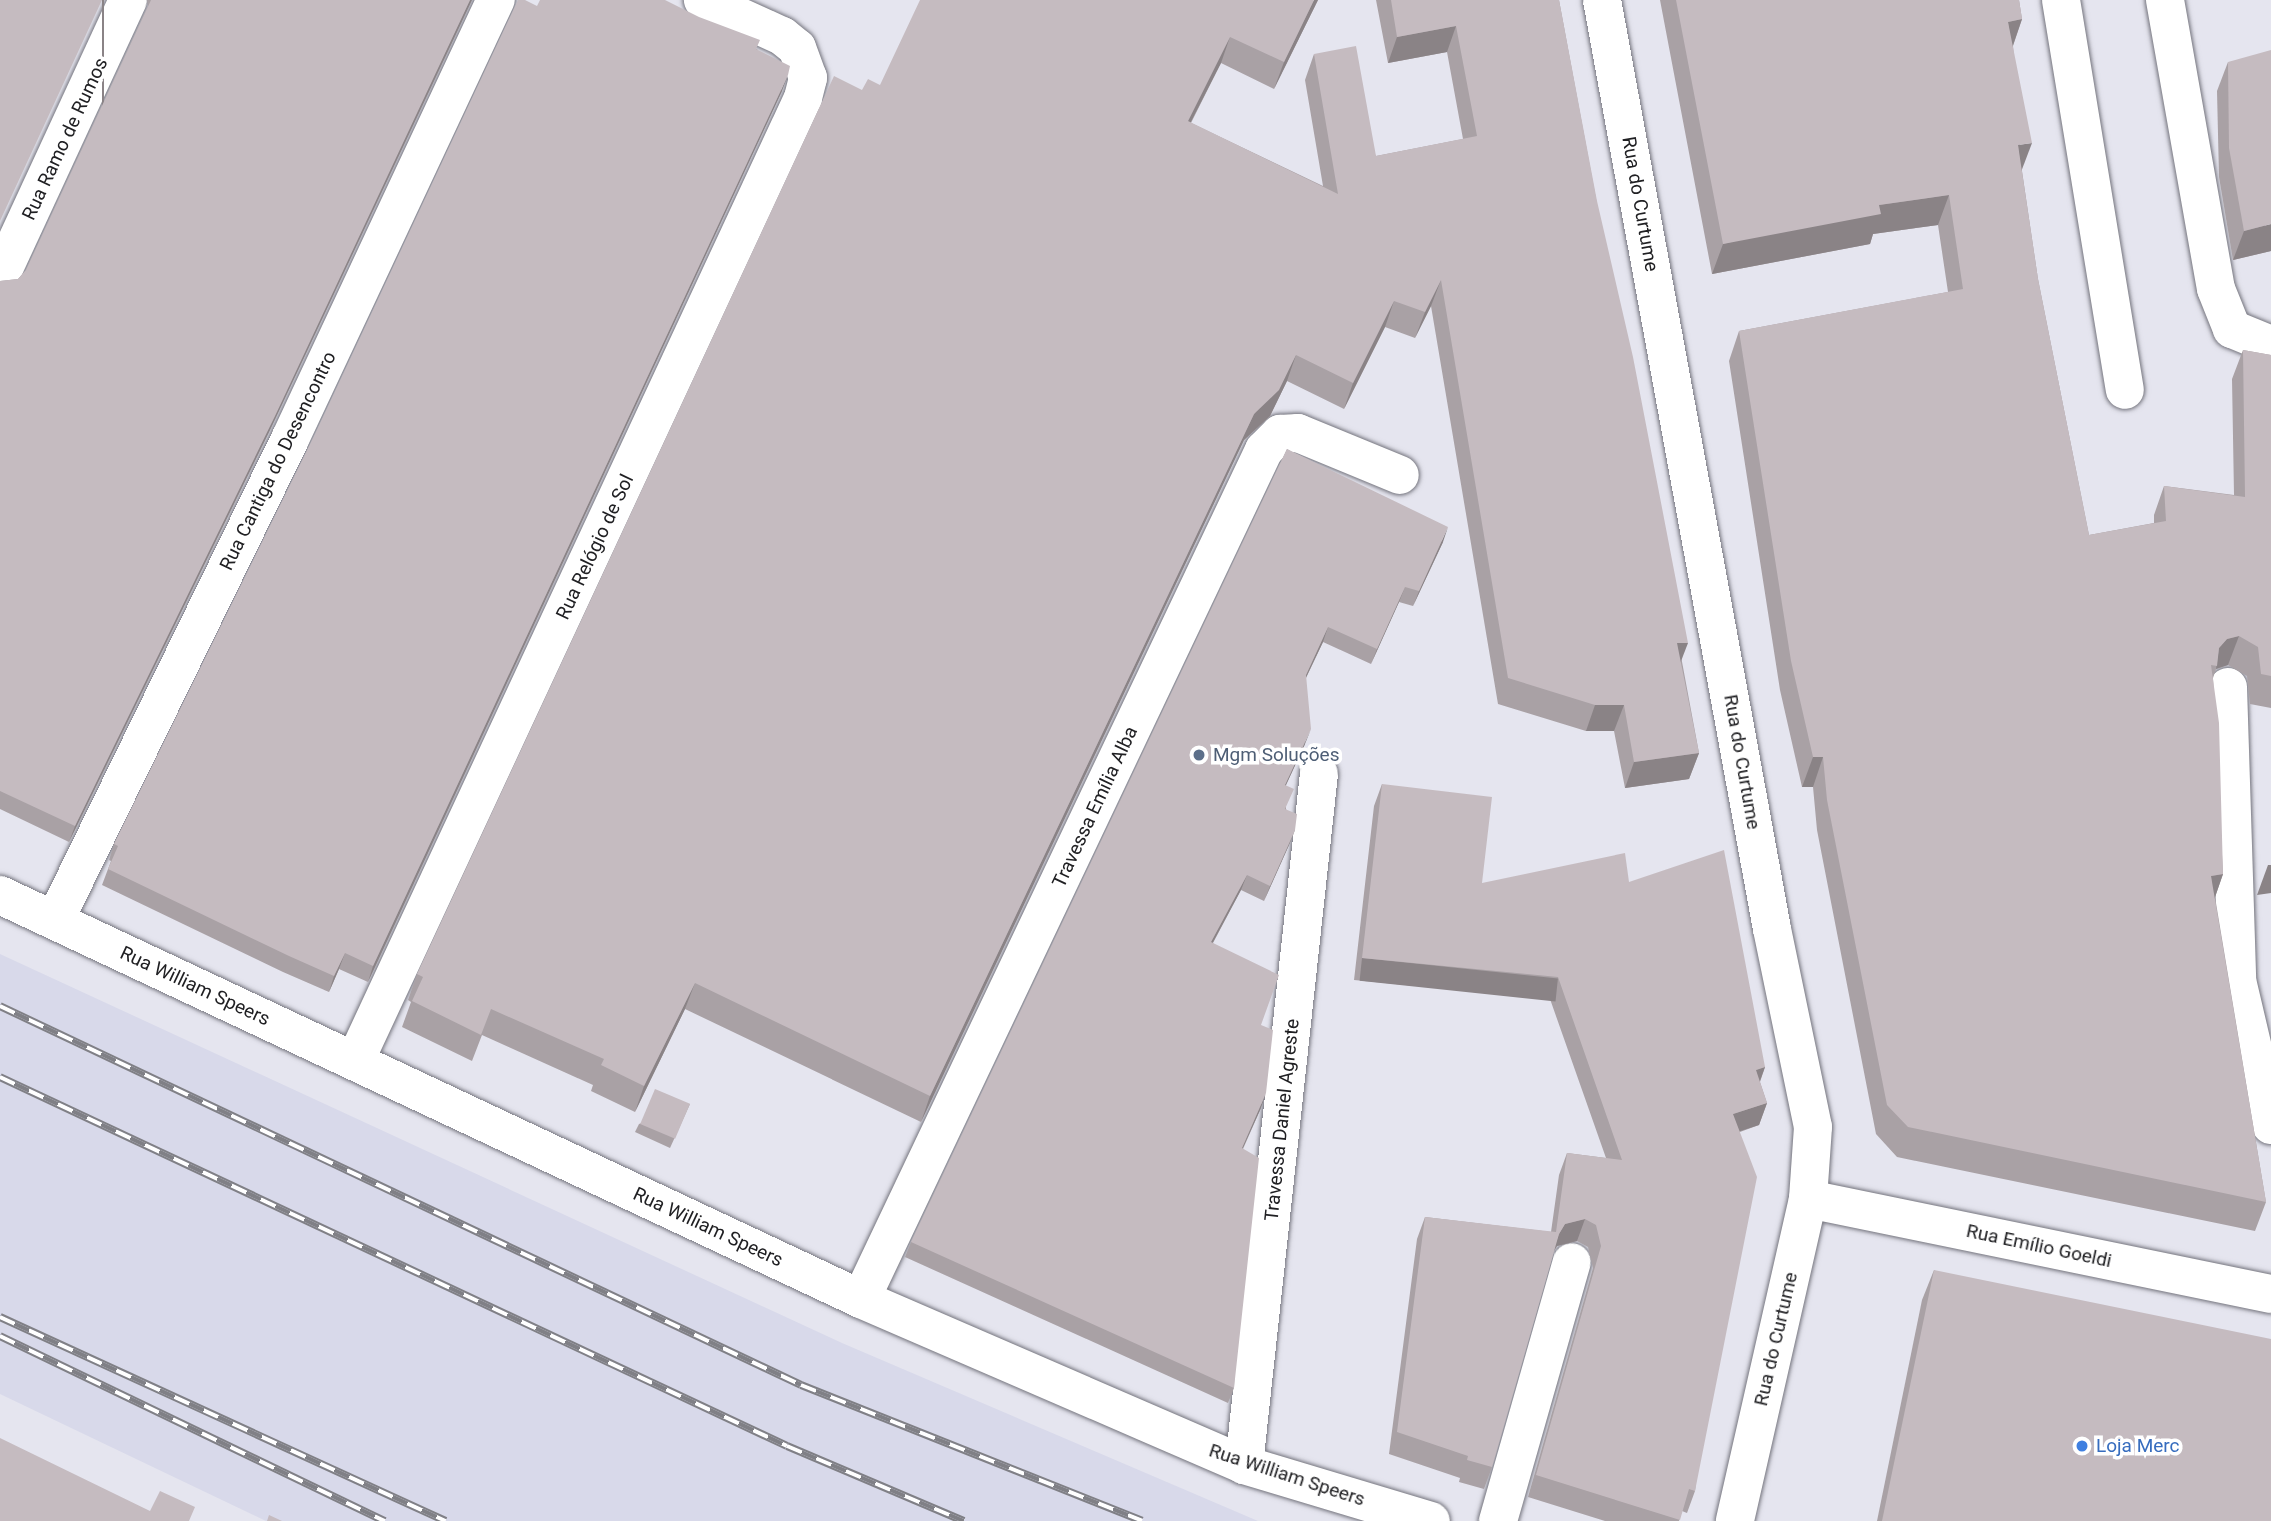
<!DOCTYPE html>
<html>
<head>
<meta charset="utf-8">
<style>
  body { margin:0 }
  #map { position:relative; width:2271px; height:1521px; overflow:hidden; background:#e5e5ef; font-family:Roboto,sans-serif }
  div>[style] { position:absolute }
  .built>* { inset:0; background:#d8d9ea }
  .roads { filter:drop-shadow(0 0 2px #74747d) drop-shadow(0 0 2px #74747d) }
  .minor>* { height:38px; margin:-19px; padding:0 19px; transform-origin:19px; border-radius:19px; background:#fff }
  .rail>* { height:8px; margin-top:-4px; transform-origin:0; background:repeating-linear-gradient(90deg,#fff 0 16px,#808086 0 32px); box-sizing:border-box; border-block:2px solid #808086 }
  .wall>* { inset:0; background:#a9a1a5 }
  .shaded-wall>* { inset:0; background:#8a8386; transform-origin:0 0 }
  .building>* { inset:0; background:#c5bbc0; transform-origin:0 0 }
  .dots>* { width:19px; height:19px; translate:-50% -50%; box-sizing:border-box; border:4px solid #fff; border-radius:50% }
  span { translate:-50% -50%; white-space:nowrap; text-align:center; line-height:1.15; -webkit-text-stroke:7px #fff; paint-order:stroke }
  .street-label { font-size:19px; color:#202023 }
  .service-label { font-size:19px; color:#4e5e75 }
  .left { translate:0 -50%; text-align:left }
  .shop-label { font-size:19px; color:#366cbe }
</style>
</head>
<body>
<div id="map">
  <div class="built">
    <div style="clip-path:polygon(0 954px,842px 1343px,1258px 1521px,266px 1521px,0 1394px)"></div>
  </div>
  <div class="roads">
    <div class="minor">
      <div style="left:1602px;top:0;width:944px;rotate:79.63deg"></div>
      <div style="left:1772px;top:929px;width:202px;rotate:78.3deg"></div>
      <div style="left:1813px;top:1127px;width:72px;rotate:94deg"></div>
      <div style="left:1808px;top:1199px;width:330px;rotate:102.8deg"></div>
      <div style="left:2061px;top:0;width:395px;rotate:80.7deg"></div>
      <div style="left:2165px;top:0;width:293px;rotate:80deg"></div>
      <div style="left:2216px;top:289px;width:43px;rotate:68.2deg"></div>
      <div style="left:2232px;top:329px;width:42px;rotate:22.3deg"></div>
      <div style="left:0;top:277px;width:305px;rotate:-65.2deg"></div>
      <div style="left:2228px;top:687px;width:293px;rotate:88.2deg"></div>
      <div style="left:2237px;top:980px;width:149px;rotate:76.8deg"></div>
      <div style="left:0;top:895px;width:951px;rotate:25.14deg"></div>
      <div style="left:861px;top:1299px;width:417px;rotate:23.4deg"></div>
      <div style="left:1244px;top:1465px;width:195px;rotate:16.7deg"></div>
      <div style="left:55px;top:920px;width:535px;rotate:-63.96deg"></div>
      <div style="left:290px;top:439px;width:485px;rotate:-64.9deg"></div>
      <div style="left:355px;top:1061px;width:1062px;rotate:-65.05deg"></div>
      <div style="left:803px;top:98px;width:21px;rotate:-76deg"></div>
      <div style="left:808px;top:78px;width:32px;rotate:-110deg"></div>
      <div style="left:797px;top:48px;width:19px;rotate:-141deg"></div>
      <div style="left:782px;top:36px;width:87px;rotate:-155.5deg"></div>
      <div style="left:1808px;top:1199px;width:473px;rotate:11.6deg"></div>
      <div style="left:861px;top:1299px;width:940px;rotate:-64.61deg"></div>
      <div style="left:1264px;top:450px;width:23px;rotate:-45deg"></div>
      <div style="left:1280px;top:434px;width:18px;rotate:-3deg"></div>
      <div style="left:1298px;top:433px;width:110px;rotate:22.4deg"></div>
      <div style="left:1244px;top:1465px;width:695px;rotate:-83.81deg"></div>
      <div style="left:1498px;top:1521px;width:269px;rotate:-74.1deg"></div>
    </div>
  </div>
  <div class="rail">
    <div style="left:0;top:1006px;width:886px;rotate:25.32deg"></div>
    <div style="left:801px;top:1385px;width:367px;rotate:21.7deg"></div>
    <div style="left:0;top:1077px;width:869px;rotate:25.12deg"></div>
    <div style="left:787px;top:1446px;width:192px;rotate:23deg"></div>
    <div style="left:0;top:1317px;width:490px;rotate:24.6deg"></div>
    <div style="left:0;top:1336px;width:427px;rotate:25.7deg"></div>
  </div>
  <div class="wall">
    <div style="clip-path:polygon(147px 0,472px 0,270px 430px,69px 842px,0 809px,0 281px,18px 279px,26px 270px,148px 6px)"></div>
    <div style="clip-path:polygon(1318px 0,1274px 89px,1221px 63px,1191px 123px,1323px 186px,1305px 80px,1314px 54px,1376px 156px,1463px 139px,1447px 52px,1388px 63px,1376px 0,1559px 0,1699px 753px,1689px 779px,1625px 788px,1614px 731px,1586px 731px,1498px 704px,1431px 306px,1415px 338px,1385px 327px,1344px 409px,1287px 381px,1270px 416px,1244px 440px,921px 1122px,685px 1009px,635px 1112px,591px 1091px,593px 1085px,482px 1035px,472px 1061px,402px 1027px,411px 1002px,408px 1000px,417px 974px,862px 90px,880px 85px)"></div>
    <div style="clip-path:polygon(1660px 0,2019px 0,2022px 19px,2013px 46px,2022px 171px,2038px 279px,2089px 535px,2154px 523px,2154px 515px,2164px 486px,2234px 495px,2232px 379px,2243px 350px,2271px 355px,2271px 708px,2250px 704px,2247px 676px,2228px 665px,2216px 669px,2213px 678px,2223px 874px,2215px 897px,2266px 1202px,2255px 1231px,1897px 1157px,1876px 1134px,1817px 830px,1813px 787px,1802px 787px,1780px 690px,1729px 361px,1739px 331px,1948px 292px,1938px 225px,1873px 234px,1870px 244px,1712px 274px)"></div>
    <div style="clip-path:polygon(537px 6px,757px 49px,782px 91px,368px 982px,339px 969px,329px 992px,283px 972px,102px 885px,111px 861px,109px 860px,114px 844px)"></div>
    <div style="clip-path:polygon(2228px 62px,2271px 251px,2233px 260px,2219px 177px,2217px 91px)"></div>
    <div style="clip-path:polygon(1287px 449px,1443px 542px,1413px 606px,1399px 602px,1371px 664px,1323px 642px,1306px 678px,1305px 744px,1286px 785px,1286px 809px,1295px 830px,1289px 845px,1264px 901px,1241px 890px,1213px 943px,1261px 1025px,1261px 1108px,1243px 1149px,1234px 1388px,1228px 1403px,905px 1257px,911px 1242px)"></div>
    <div style="clip-path:polygon(1382px 784px,1482px 883px,1629px 882px,1765px 1067px,1760px 1082px,1767px 1103px,1759px 1125px,1740px 1132px,1695px 1491px,1687px 1513px,1682px 1511px,1679px 1521px,1605px 1521px,1528px 1497px,1593px 1268px,1588px 1247px,1577px 1241px,1557px 1246px,1554px 1251px,1492px 1467px,1484px 1489px,1459px 1482px,1460px 1478px,1389px 1454px,1417px 1239px,1425px 1217px,1551px 1232px,1559px 1175px,1567px 1153px,1606px 1158px,1550px 999px,1354px 980px,1374px 806px)"></div>
    <div style="clip-path:polygon(690px 1104px,670px 1148px,635px 1132px,639px 1124px)"></div>
    <div style="clip-path:polygon(1934px 1270px,2271px 1521px,1877px 1521px,1922px 1300px)"></div>
  </div>
  <div class="shaded-wall">
    <div style="left:102px;top:0;width:2px;height:243px"></div>
    <div style="clip-path:polygon(470px 0,472px 0,270px 430px,69px 842px,75px 826px)"></div>
    <div style="clip-path:polygon(1314px 0,1318px 0,1274px 89px,1284px 62px)"></div>
    <div style="clip-path:polygon(2022px 19px,2012px 48px,2008px 22px)"></div>
    <div style="clip-path:polygon(1456px 26px,1447px 52px,1388px 63px,1397px 37px)"></div>
    <div style="clip-path:polygon(1230px 37px,1221px 63px,1178px 147px,1188px 121px)"></div>
    <div style="clip-path:polygon(788px 75px,782px 91px,368px 982px,373px 966px)"></div>
    <div style="clip-path:polygon(2032px 143px,2021px 172px,2018px 145px)"></div>
    <div style="clip-path:polygon(1949px 195px,1938px 225px,1873px 234px,1870px 244px,1712px 274px,1723px 244px,1879px 205px)"></div>
    <div style="clip-path:polygon(2271px 224px,2271px 251px,2233px 260px,2244px 231px)"></div>
    <div style="clip-path:polygon(1441px 280px,1431px 306px,1415px 338px,1425px 312px)"></div>
    <div style="clip-path:polygon(1394px 301px,1385px 327px,1344px 409px,1353px 383px)"></div>
    <div style="clip-path:polygon(1296px 355px,1287px 381px,1270px 416px,1244px 440px,921px 1122px,930px 1096px,1254px 414px)"></div>
    <div style="clip-path:polygon(1448px 527px,1443px 542px,1413px 606px,1419px 591px)"></div>
    <div style="clip-path:polygon(1405px 587px,1399px 602px,1371px 664px,1377px 649px)"></div>
    <div style="clip-path:polygon(1328px 627px,1323px 642px,1300px 690px,1306px 675px)"></div>
    <div style="clip-path:polygon(2239px 636px,2228px 665px,2216px 669px,2219px 648px,2227px 639px)"></div>
    <div style="clip-path:polygon(1677px 643px,1688px 643px,1678px 669px)"></div>
    <div style="clip-path:polygon(1595px 705px,1624px 705px,1614px 731px,1586px 731px)"></div>
    <div style="clip-path:polygon(1311px 729px,1305px 744px,1279px 800px,1285px 785px)"></div>
    <div style="clip-path:polygon(1699px 753px,1689px 779px,1625px 788px,1634px 762px)"></div>
    <div style="clip-path:polygon(1813px 757px,1823px 757px,1813px 787px,1802px 787px)"></div>
    <div style="clip-path:polygon(1295px 830px,1289px 845px,1264px 901px,1270px 886px)"></div>
    <div style="clip-path:polygon(2268px 865px,2271px 865px,2271px 893px,2257px 895px)"></div>
    <div style="clip-path:polygon(2223px 874px,2213px 903px,2211px 876px)"></div>
    <div style="clip-path:polygon(1247px 875px,1241px 890px,1205px 957px,1211px 942px)"></div>
    <div style="clip-path:polygon(345px 953px,339px 969px,329px 992px,334px 976px)"></div>
    <div style="left:1362px;top:958px;width:197px;height:23px;rotate:6deg"></div>
    <div style="clip-path:polygon(695px 983px,685px 1009px,635px 1112px,644px 1086px)"></div>
    <div style="clip-path:polygon(1765px 1067px,1757px 1089px,1756px 1070px)"></div>
    <div style="clip-path:polygon(1266px 1093px,1261px 1108px,1236px 1163px,1242px 1148px)"></div>
    <div style="clip-path:polygon(1767px 1103px,1759px 1125px,1725px 1136px,1733px 1114px)"></div>
    <div style="clip-path:polygon(1585px 1219px,1577px 1241px,1557px 1246px,1551px 1256px,1559px 1234px,1565px 1224px)"></div>
  </div>
  <div class="building">
    <div style="clip-path:polygon(0 0,102px 0,0 221px)"></div>
    <div style="clip-path:polygon(151px 0,470px 0,276px 414px,75px 826px,0 791px,0 281px,18px 279px,26px 270px)"></div>
    <div style="clip-path:polygon(518px 0,525px 0,537px 6px,540px 0,665px 0,699px 17px,760px 40px,756px 49px,790px 66px,788px 75px,373px 966px,345px 953px,334px 976px,289px 956px,108px 869px,118px 846px,114px 844px,316px 432px)"></div>
    <div style="clip-path:polygon(920px 0,1314px 0,1284px 62px,1230px 37px,1188px 121px,1338px 194px,1314px 54px,1356px 46px,1376px 156px,1477px 136px,1456px 26px,1397px 37px,1391px 0,1559px 0,1597px 201px,1633px 357px,1688px 643px,1677px 643px,1699px 753px,1634px 762px,1624px 705px,1595px 705px,1508px 678px,1441px 280px,1425px 312px,1394px 301px,1353px 383px,1296px 355px,1279px 390px,1254px 414px,930px 1096px,695px 983px,644px 1086px,601px 1065px,604px 1059px,491px 1009px,481px 1035px,412px 1001px,423px 977px,417px 974px,834px 76px,862px 90px,868px 79px,880px 85px)"></div>
    <div style="clip-path:polygon(1676px 0,2019px 0,2022px 19px,2008px 22px,2032px 143px,2018px 145px,2038px 279px,2089px 535px,2166px 521px,2164px 486px,2245px 497px,2243px 350px,2271px 355px,2271px 676px,2261px 674px,2258px 647px,2239px 636px,2227px 639px,2219px 648px,2217px 666px,2211px 665px,2219px 723px,2223px 874px,2211px 876px,2266px 1202px,1908px 1127px,1887px 1105px,1827px 800px,1823px 757px,1813px 757px,1791px 661px,1739px 331px,1963px 289px,1949px 195px,1879px 205px,1881px 214px,1723px 244px)"></div>
    <div style="clip-path:polygon(2271px 50px,2271px 224px,2244px 231px,2229px 148px,2228px 62px)"></div>
    <div style="clip-path:polygon(1287px 449px,1448px 527px,1419px 591px,1405px 587px,1377px 649px,1328px 627px,1306px 675px,1311px 729px,1285px 785px,1294px 789px,1285px 809px,1297px 814px,1295px 830px,1270px 886px,1247px 875px,1211px 942px,1279px 975px,1261px 1025px,1273px 1030px,1266px 1093px,1242px 1148px,1259px 1158px,1234px 1388px,911px 1242px)"></div>
    <div style="clip-path:polygon(1382px 784px,1492px 797px,1482px 883px,1625px 853px,1629px 882px,1724px 850px,1765px 1067px,1756px 1070px,1767px 1103px,1733px 1114px,1757px 1177px,1695px 1491px,1689px 1489px,1680px 1520px,1536px 1475px,1601px 1246px,1596px 1225px,1585px 1219px,1565px 1224px,1559px 1234px,1492px 1467px,1467px 1460px,1468px 1456px,1397px 1432px,1425px 1217px,1556px 1232px,1567px 1153px,1622px 1160px,1558px 977px,1362px 958px)"></div>
    <div style="left:655px;top:1089px;width:38px;height:38px;rotate:23deg"></div>
    <div style="clip-path:polygon(1934px 1270px,2271px 1339px,2271px 1521px,1882px 1521px)"></div>
    <div style="clip-path:polygon(0 1438px,150px 1511px,160px 1491px,195px 1507px,189px 1521px,0 1521px)"></div>
    <div style="clip-path:polygon(269px 1515px,282px 1521px,267px 1521px)"></div>
  </div>
  <div class="dots">
    <div style="left:1199px;top:755px;background:#5c6f8a"></div>
    <div style="left:2082px;top:1446px;background:#3f7fe0"></div>
  </div>
  <div class="street-label">
    <span style="left:65px;top:139px;rotate:-65deg">Rua Ramo de Rumos</span>
    <span style="left:1640px;top:204px;rotate:80deg">Rua do Curtume</span>
    <span style="left:278px;top:461px;rotate:-64deg">Rua Cantiga do Desencontro</span>
    <span style="left:595px;top:547px;rotate:-65deg">Rua Relógio de Sol</span>
    <span style="left:1742px;top:762px;rotate:80deg">Rua do Curtume</span>
    <span style="left:1095px;top:807px;rotate:-65deg">Travessa Emília Alba</span>
    <span style="left:195px;top:986px;rotate:25deg">Rua William Speers</span>
    <span style="left:1282px;top:1120px;rotate:-84deg">Travessa Daniel Agreste</span>
    <span style="left:708px;top:1227px;rotate:25deg">Rua William Speers</span>
    <span style="left:2039px;top:1246px;rotate:12deg">Rua Emílio Goeldi</span>
    <span style="left:1776px;top:1339px;rotate:-77deg">Rua do Curtume</span>
    <span style="left:1287px;top:1475px;rotate:18deg">Rua William Speers</span>
  </div>
  <div class="service-label">
    <span class="left" style="left:1213px;top:755px">Mgm Soluções</span>
  </div>
  <div class="shop-label">
    <span class="left" style="left:2096px;top:1446px">Loja Merc</span>
  </div>
</div>
</body>
</html>
